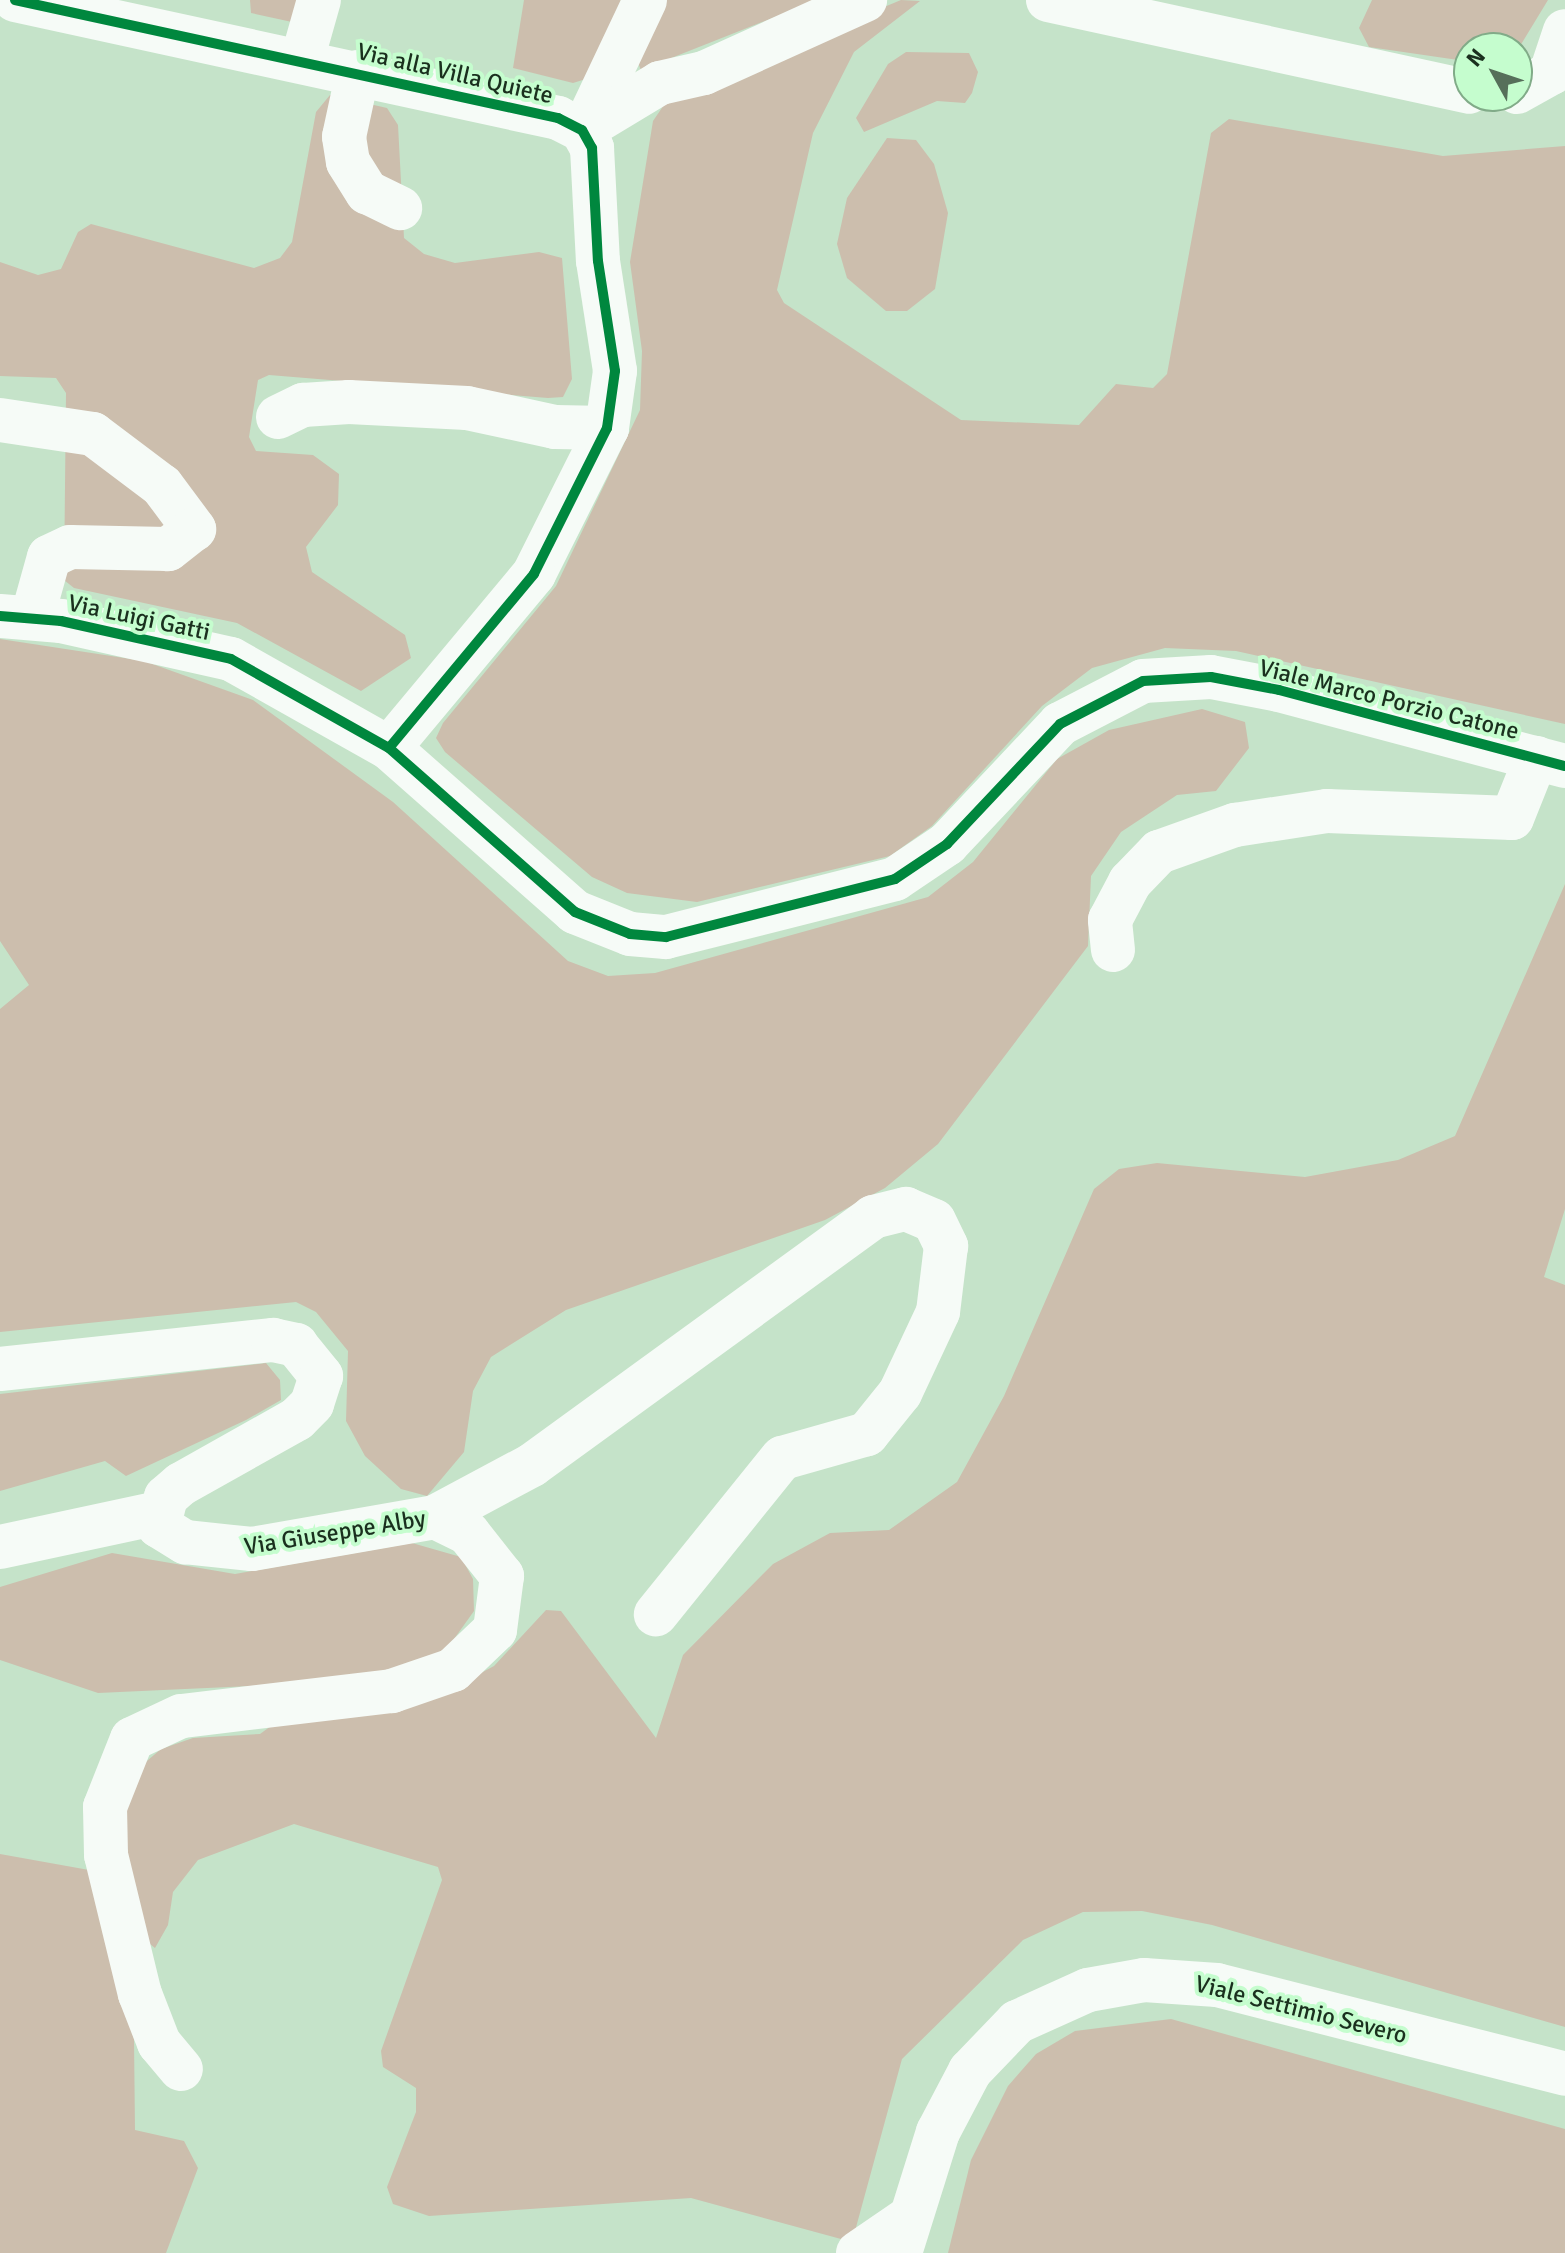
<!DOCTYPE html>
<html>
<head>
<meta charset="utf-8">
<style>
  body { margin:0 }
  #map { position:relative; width:1565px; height:2253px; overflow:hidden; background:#c5e3c9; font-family:Signika,sans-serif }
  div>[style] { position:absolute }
  .green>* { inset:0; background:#ccbead }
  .minor>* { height:44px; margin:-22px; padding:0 22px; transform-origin:22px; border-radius:22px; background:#f6fbf7 }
  .cycleway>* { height:10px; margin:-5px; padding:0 5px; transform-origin:5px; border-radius:5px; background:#00873e }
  span { translate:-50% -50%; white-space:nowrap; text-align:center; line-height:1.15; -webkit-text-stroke:8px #c5fdce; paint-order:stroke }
  .street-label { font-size:24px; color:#1a301e }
  .north { position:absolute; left:1453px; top:32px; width:80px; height:80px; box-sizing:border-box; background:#c5fdce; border:2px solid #81ab88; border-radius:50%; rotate:310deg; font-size:22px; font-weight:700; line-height:32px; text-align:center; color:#1a301e }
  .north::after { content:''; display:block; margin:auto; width:28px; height:36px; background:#566f5a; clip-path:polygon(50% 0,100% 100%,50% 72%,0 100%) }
</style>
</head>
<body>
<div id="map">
  <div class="green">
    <div style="clip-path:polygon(250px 0,305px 0,292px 22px,251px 13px)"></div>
    <div style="clip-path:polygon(524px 0,621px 0,589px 78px,573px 83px,513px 68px)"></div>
    <div style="clip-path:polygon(663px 0,818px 0,641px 70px,637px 61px)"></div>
    <div style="clip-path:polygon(901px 0,920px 1px,854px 52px,813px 133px,777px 290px,784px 303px,961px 420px,1079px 425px,1116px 384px,1153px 388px,1167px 374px,1211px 133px,1229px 119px,1443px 156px,1565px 146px,1565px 724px,1236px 651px,1165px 648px,1092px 668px,1042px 706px,932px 826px,890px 856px,697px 902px,627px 893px,592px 877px,445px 752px,436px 738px,443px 723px,556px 586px,640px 410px,642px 351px,630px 262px,653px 121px,670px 96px)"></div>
    <div style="clip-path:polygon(1372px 0,1548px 0,1517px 51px,1469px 48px,1465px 61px,1369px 47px,1359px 28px)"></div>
    <div style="clip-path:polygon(906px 52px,969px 53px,978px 72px,972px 93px,965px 103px,937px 101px,864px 132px,856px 118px,888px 64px)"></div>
    <div style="clip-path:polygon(330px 95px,387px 108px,398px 125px,404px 238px,424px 254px,455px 263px,539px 252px,562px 258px,572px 379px,563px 397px,548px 398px,269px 375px,258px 380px,249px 437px,256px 451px,313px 455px,339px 474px,338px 505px,306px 547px,312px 572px,405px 635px,411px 658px,361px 691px,237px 623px,74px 588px,64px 580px,66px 393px,56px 378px,0 376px,0 262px,38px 275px,61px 269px,78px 232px,91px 224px,254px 268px,280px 258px,292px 242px,316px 112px)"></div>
    <div style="clip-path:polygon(887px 138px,916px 140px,934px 164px,948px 213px,935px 289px,907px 311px,886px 311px,847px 278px,837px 244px,847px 198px)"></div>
    <div style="clip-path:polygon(0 639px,144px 661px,253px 700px,393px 802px,568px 961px,608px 976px,655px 973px,928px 897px,973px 862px,1057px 759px,1109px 730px,1202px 709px,1245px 722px,1249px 748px,1216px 791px,1177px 795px,1121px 832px,1091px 876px,1088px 946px,938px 1144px,885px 1188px,825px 1220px,566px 1310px,491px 1357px,473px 1391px,464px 1452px,427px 1496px,401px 1489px,365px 1456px,346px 1421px,348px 1351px,316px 1312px,296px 1302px,0 1332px,0 1009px,29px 985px,0 941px)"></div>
    <div style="clip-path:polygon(1565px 884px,1565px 1209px,1544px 1277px,1565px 1285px,1565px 2027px,1212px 1925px,1142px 1911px,1083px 1912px,1023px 1940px,902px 2059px,852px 2242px,691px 2198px,429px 2216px,393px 2204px,387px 2187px,416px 2112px,416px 2088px,383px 2067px,381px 2051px,442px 1880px,438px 1867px,294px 1824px,198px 1860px,173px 1892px,168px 1925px,155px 1948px,140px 1936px,120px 1814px,134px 1772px,161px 1749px,193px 1738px,260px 1734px,282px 1718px,447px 1691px,494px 1666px,546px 1610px,561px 1611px,656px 1738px,683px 1655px,773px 1564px,830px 1533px,889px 1530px,957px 1482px,1004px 1396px,1094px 1189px,1119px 1169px,1157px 1163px,1305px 1177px,1398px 1160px,1455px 1136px)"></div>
    <div style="clip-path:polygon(266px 1363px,280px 1380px,281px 1400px,246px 1420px,126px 1476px,105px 1461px,0 1491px,0 1394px)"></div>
    <div style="clip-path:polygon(412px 1543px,461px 1557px,473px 1579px,474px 1611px,439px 1660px,319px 1683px,98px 1693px,0 1660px,0 1587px,112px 1553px,235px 1574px)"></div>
    <div style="clip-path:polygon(0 1854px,89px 1870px,134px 2039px,135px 2130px,184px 2141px,198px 2168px,166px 2253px,0 2253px)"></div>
    <div style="clip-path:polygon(1171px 2019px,1565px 2129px,1565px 2253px,948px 2253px,971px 2160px,1008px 2086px,1036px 2054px,1075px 2031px)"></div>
  </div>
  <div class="minor">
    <div style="left:15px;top:0;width:556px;rotate:12.26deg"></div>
    <div style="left:558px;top:118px;width:27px;rotate:27deg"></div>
    <div style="left:582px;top:130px;width:21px;rotate:61deg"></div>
    <div style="left:592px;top:148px;width:113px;rotate:87deg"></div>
    <div style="left:598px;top:261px;width:111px;rotate:81.2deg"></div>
    <div style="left:615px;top:371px;width:58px;rotate:98deg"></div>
    <div style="left:607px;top:428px;width:163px;rotate:116.6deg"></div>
    <div style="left:534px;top:574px;width:226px;rotate:129.8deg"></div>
    <div style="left:1048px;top:0;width:431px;rotate:12.3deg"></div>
    <div style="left:302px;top:60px;width:62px;rotate:-74.2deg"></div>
    <div style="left:358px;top:72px;width:66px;rotate:102.2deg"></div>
    <div style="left:344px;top:137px;width:25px;rotate:81deg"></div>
    <div style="left:348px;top:162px;width:36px;rotate:58deg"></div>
    <div style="left:367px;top:192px;width:37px;rotate:26deg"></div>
    <div style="left:1517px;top:92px;width:39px;rotate:-29deg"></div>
    <div style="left:1551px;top:73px;width:44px;rotate:-71.6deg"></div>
    <div style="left:586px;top:125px;width:138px;rotate:-64.7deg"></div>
    <div style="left:582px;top:130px;width:91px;rotate:-31.1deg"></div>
    <div style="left:660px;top:83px;width:45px;rotate:-12.8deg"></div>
    <div style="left:704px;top:73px;width:177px;rotate:-24.4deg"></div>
    <div style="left:278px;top:417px;width:28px;rotate:-26deg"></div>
    <div style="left:303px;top:405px;width:46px;rotate:-3.7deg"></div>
    <div style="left:349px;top:402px;width:118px;rotate:2.9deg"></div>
    <div style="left:467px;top:408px;width:90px;rotate:12.2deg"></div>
    <div style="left:555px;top:427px;width:52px;rotate:1.1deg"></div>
    <div style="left:0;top:420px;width:94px;rotate:8.6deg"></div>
    <div style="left:93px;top:434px;width:86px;rotate:37deg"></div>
    <div style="left:162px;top:486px;width:54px;rotate:53.3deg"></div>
    <div style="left:194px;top:529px;width:33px;rotate:142deg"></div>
    <div style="left:168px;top:549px;width:98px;rotate:-178.8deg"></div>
    <div style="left:70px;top:547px;width:23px;rotate:155deg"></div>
    <div style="left:49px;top:557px;width:63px;rotate:105.6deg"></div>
    <div style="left:0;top:616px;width:61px;rotate:4.7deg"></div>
    <div style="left:61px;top:621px;width:174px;rotate:12.6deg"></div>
    <div style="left:231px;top:659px;width:181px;rotate:29.4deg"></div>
    <div style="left:389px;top:748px;width:248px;rotate:41.4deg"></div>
    <div style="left:575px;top:912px;width:59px;rotate:21.8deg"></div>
    <div style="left:630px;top:934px;width:36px;rotate:5deg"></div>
    <div style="left:666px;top:937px;width:236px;rotate:-14.2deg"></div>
    <div style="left:895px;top:879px;width:63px;rotate:-33.9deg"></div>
    <div style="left:947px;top:844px;width:165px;rotate:-46.7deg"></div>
    <div style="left:1060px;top:724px;width:93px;rotate:-27.4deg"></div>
    <div style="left:1143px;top:681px;width:68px;rotate:-3.4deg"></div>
    <div style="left:1211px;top:677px;width:69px;rotate:10.8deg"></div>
    <div style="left:1279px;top:690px;width:296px;rotate:14.9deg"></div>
    <div style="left:1113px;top:950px;width:30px;rotate:-96deg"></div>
    <div style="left:1110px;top:920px;width:43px;rotate:-62.2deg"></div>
    <div style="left:1130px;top:882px;width:42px;rotate:-46deg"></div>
    <div style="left:1159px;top:852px;width:81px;rotate:-19.6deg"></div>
    <div style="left:1235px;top:825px;width:93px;rotate:-8.7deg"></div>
    <div style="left:1327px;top:811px;width:185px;rotate:2.2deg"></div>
    <div style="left:1512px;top:818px;width:65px;rotate:-68.2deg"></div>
    <div style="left:0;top:1369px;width:275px;rotate:-6.1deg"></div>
    <div style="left:273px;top:1340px;width:24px;rotate:12deg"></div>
    <div style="left:296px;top:1345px;width:40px;rotate:51deg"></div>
    <div style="left:321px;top:1376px;width:29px;rotate:108deg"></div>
    <div style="left:312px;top:1404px;width:21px;rotate:135deg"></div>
    <div style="left:297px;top:1419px;width:133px;rotate:150.7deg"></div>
    <div style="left:181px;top:1484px;width:20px;rotate:139deg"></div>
    <div style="left:166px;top:1497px;width:30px;rotate:104deg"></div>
    <div style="left:159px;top:1526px;width:31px;rotate:32deg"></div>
    <div style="left:185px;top:1542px;width:67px;rotate:6deg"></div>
    <div style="left:252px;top:1549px;width:186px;rotate:-9.9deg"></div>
    <div style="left:435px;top:1517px;width:37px;rotate:26deg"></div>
    <div style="left:468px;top:1533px;width:55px;rotate:51.7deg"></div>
    <div style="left:502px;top:1576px;width:54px;rotate:97.4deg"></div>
    <div style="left:495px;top:1630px;width:58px;rotate:136.4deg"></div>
    <div style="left:453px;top:1670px;width:65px;rotate:161deg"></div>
    <div style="left:392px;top:1691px;width:212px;rotate:173.2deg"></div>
    <div style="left:181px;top:1716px;width:54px;rotate:154.9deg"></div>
    <div style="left:132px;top:1739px;width:73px;rotate:111.7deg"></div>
    <div style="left:105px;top:1807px;width:48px;rotate:88.8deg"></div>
    <div style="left:106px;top:1855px;width:143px;rotate:76.3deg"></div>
    <div style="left:140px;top:1994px;width:53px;rotate:68.8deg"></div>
    <div style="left:159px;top:2043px;width:34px;rotate:50deg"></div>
    <div style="left:435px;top:1517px;width:110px;rotate:-28.2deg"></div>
    <div style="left:532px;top:1465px;width:422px;rotate:-36deg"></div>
    <div style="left:873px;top:1217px;width:34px;rotate:-14deg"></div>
    <div style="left:906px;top:1209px;width:30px;rotate:23deg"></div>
    <div style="left:934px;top:1221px;width:28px;rotate:64deg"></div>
    <div style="left:946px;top:1246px;width:66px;rotate:96.9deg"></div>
    <div style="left:938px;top:1312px;width:89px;rotate:115.1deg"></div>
    <div style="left:900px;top:1393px;width:53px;rotate:128.8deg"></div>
    <div style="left:867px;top:1434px;width:88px;rotate:164.2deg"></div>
    <div style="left:782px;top:1458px;width:201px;rotate:128.9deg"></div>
    <div style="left:0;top:1547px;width:162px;rotate:-12.1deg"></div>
    <div style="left:858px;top:2253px;width:62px;rotate:-34.5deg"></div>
    <div style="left:900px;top:2253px;width:127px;rotate:-72.6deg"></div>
    <div style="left:938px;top:2132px;width:69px;rotate:-62.3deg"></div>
    <div style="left:970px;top:2071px;width:68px;rotate:-46.2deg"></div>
    <div style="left:1017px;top:2022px;width:78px;rotate:-24.3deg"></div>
    <div style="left:1088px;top:1990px;width:57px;rotate:-10.1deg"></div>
    <div style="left:1144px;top:1980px;width:73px;rotate:3.9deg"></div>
    <div style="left:1217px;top:1985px;width:359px;rotate:14.3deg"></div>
  </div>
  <div class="cycleway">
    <div style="left:15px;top:0;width:556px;rotate:12.26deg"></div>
    <div style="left:558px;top:118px;width:27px;rotate:27deg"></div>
    <div style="left:582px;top:130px;width:21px;rotate:61deg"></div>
    <div style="left:592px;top:148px;width:113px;rotate:87deg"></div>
    <div style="left:598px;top:261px;width:111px;rotate:81.2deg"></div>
    <div style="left:615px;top:371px;width:58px;rotate:98deg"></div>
    <div style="left:607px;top:428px;width:163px;rotate:116.6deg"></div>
    <div style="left:534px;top:574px;width:226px;rotate:129.8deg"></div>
    <div style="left:0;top:616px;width:61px;rotate:4.7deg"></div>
    <div style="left:61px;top:621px;width:174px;rotate:12.6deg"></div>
    <div style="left:231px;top:659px;width:181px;rotate:29.4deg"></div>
    <div style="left:389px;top:748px;width:248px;rotate:41.4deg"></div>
    <div style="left:575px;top:912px;width:59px;rotate:21.8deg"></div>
    <div style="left:630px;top:934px;width:36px;rotate:5deg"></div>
    <div style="left:666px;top:937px;width:236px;rotate:-14.2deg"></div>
    <div style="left:895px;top:879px;width:63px;rotate:-33.9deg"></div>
    <div style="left:947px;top:844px;width:165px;rotate:-46.7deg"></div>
    <div style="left:1060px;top:724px;width:93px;rotate:-27.4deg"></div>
    <div style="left:1143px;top:681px;width:68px;rotate:-3.4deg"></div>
    <div style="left:1211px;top:677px;width:69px;rotate:10.8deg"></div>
    <div style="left:1279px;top:690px;width:296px;rotate:14.9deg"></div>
  </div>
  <div class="street-label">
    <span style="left:455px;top:74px;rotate:13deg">Via alla Villa Quiete</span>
    <span style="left:139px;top:618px;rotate:12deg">Via Luigi Gatti</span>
    <span style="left:1389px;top:700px;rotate:14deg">Viale Marco Porzio Catone</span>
    <span style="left:335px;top:1533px;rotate:-9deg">Via Giuseppe Alby</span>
    <span style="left:1301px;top:2010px;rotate:14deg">Viale Settimio Severo</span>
  </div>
  <div class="north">N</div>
</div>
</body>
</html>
